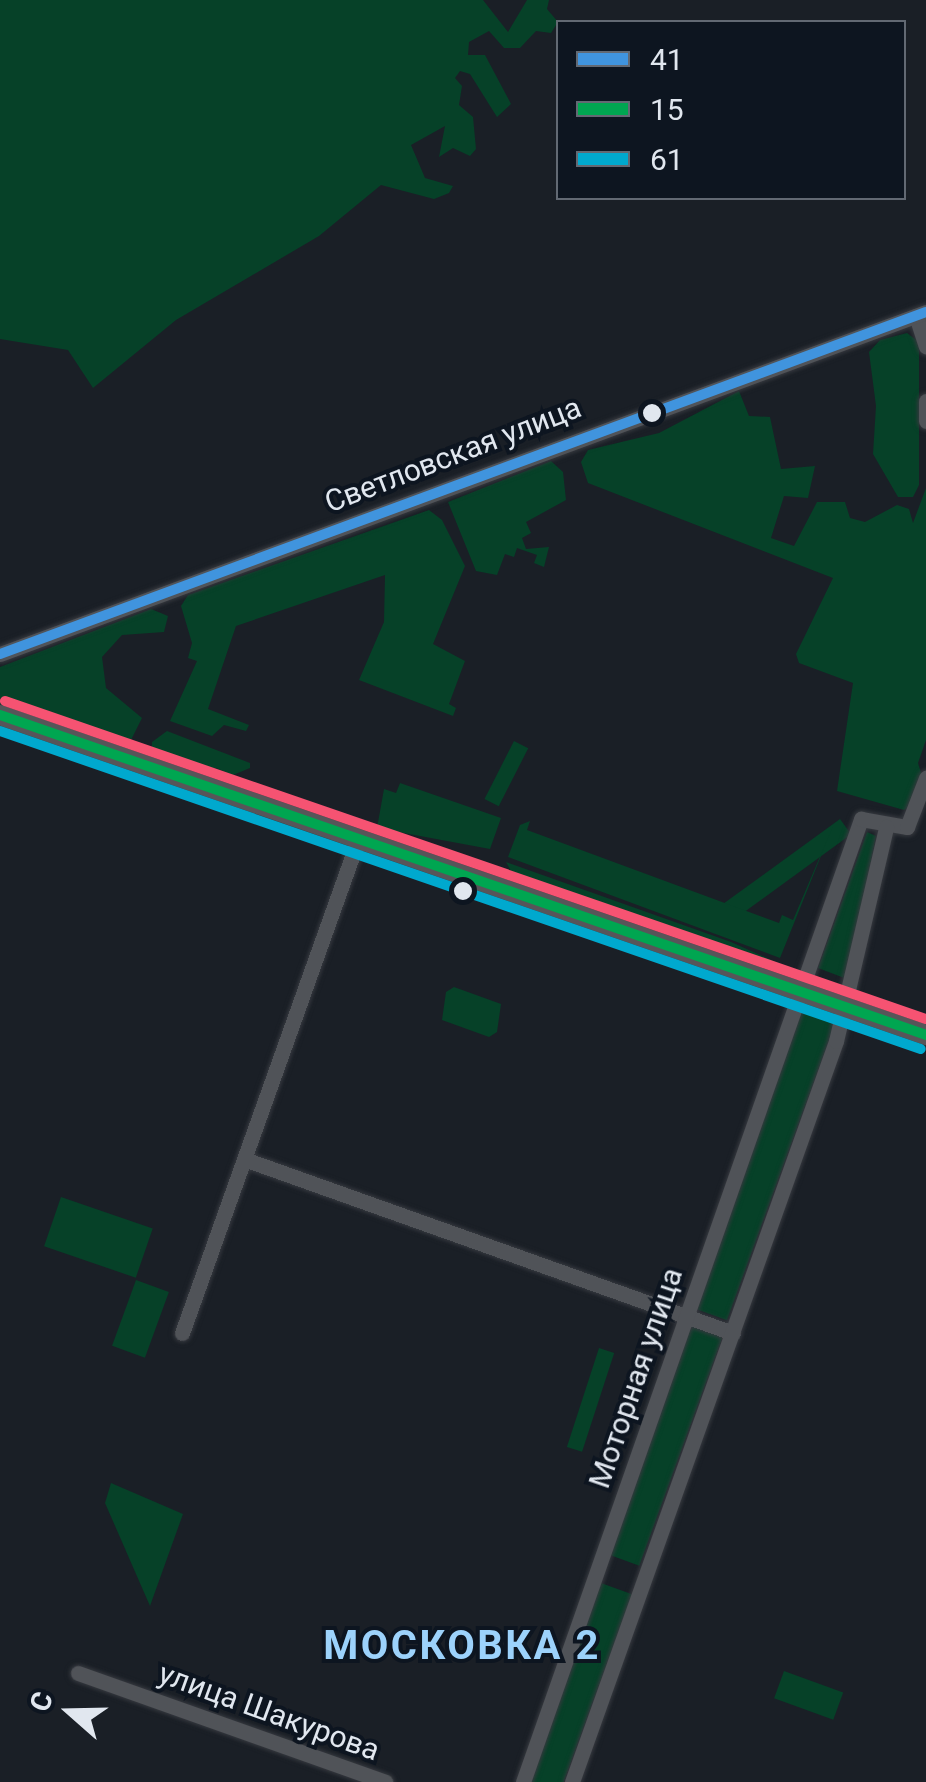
<!DOCTYPE html>
<html>
<head>
<meta charset="utf-8">
<style>
  body { margin:0 }
  #map { position:relative; width:926px; height:1782px; overflow:hidden; background:#1a1f26; font-family:Roboto,sans-serif }
  div>[style] { position:absolute }
  .green>* { inset:0; background:#064128; transform-origin:0 0 }
  .roads { filter:drop-shadow(0 0 2px #36393f) drop-shadow(0 0 2px #36393f) }
  .minor>* { height:15px; margin:-7.5px; padding:0 7.5px; transform-origin:7.5px; border-radius:7.5px; background:#505358 }
  .major>* { height:20px; margin:-10px; padding:0 10px; transform-origin:10px; border-radius:10px; background:#575559 }
  .bus-1>* { height:10px; margin:-5px; padding:0 5px; transform-origin:5px; border-radius:5px; background:#4094de }
  .bus-2>* { height:10px; margin:-5px; padding:0 5px; transform-origin:5px; border-radius:5px; background:#00a651 }
  .bus-3>* { height:10px; margin:-5px; padding:0 5px; transform-origin:5px; border-radius:5px; background:#00a9ce }
  .bus-4>* { height:10px; margin:-5px; padding:0 5px; transform-origin:5px; border-radius:5px; background:#f65372 }
  .dots>* { width:28px; height:28px; translate:-50% -50%; box-sizing:border-box; border:5px solid #0d1520; border-radius:50% }
  span { translate:-50% -50%; white-space:nowrap; text-align:center; line-height:1.15; -webkit-text-stroke:8px #0d1520; paint-order:stroke }
  .street-label { font-size:30px; color:#e1e7ef }
  .district-label { font-size:40px; color:#9cd2fb; font-weight:700; letter-spacing:2.5px }
  .legend { position:absolute; left:556px; top:20px; width:350px; height:180px; box-sizing:border-box; background:#0d1520; border:2px solid #626973; margin:0; padding:12px 18px; list-style:none; font-size:30px; color:#e1e7ef }
  .legend li { display:flex; align-items:center; gap:20px; height:50px }
  .legend b { width:50px; border:2px solid #626973 }
  .north { position:absolute; left:20px; top:1662px; width:100px; height:100px; -webkit-text-stroke:8px #0d1520; paint-order:stroke; rotate:290deg; font-size:28px; font-weight:700; line-height:40px; text-align:center; color:#e1e7ef }
  .north::after { content:''; display:block; margin:auto; width:35px; height:45px; background:#e1e7ef; clip-path:polygon(50% 0,100% 100%,50% 72%,0 100%) }
</style>
</head>
<body>
<div id="map">
  <div class="green">
    <div style="clip-path:polygon(0 0,483px 0,508px 32px,527px 0,549px 0,547px 9px,558px 22px,551px 33px,536px 31px,520px 48px,504px 48px,489px 31px,469px 42px,468px 55px,485px 55px,511px 104px,497px 117px,470px 74px,460px 71px,455px 78px,462px 86px,459px 105px,473px 117px,476px 149px,470px 156px,453px 148px,439px 157px,445px 126px,411px 145px,425px 178px,453px 186px,449px 193px,434px 199px,381px 185px,319px 236px,176px 320px,93px 388px,68px 350px,0 339px)"></div>
    <div style="clip-path:polygon(907px 333px,919px 342px,919px 485px,913px 497px,898px 497px,873px 454px,876px 406px,869px 352px,880px 340px)"></div>
    <div style="clip-path:polygon(739px 391px,749px 416px,770px 417px,781px 469px,815px 466px,808px 498px,784px 496px,771px 538px,794px 546px,817px 502px,845px 502px,850px 518px,865px 522px,897px 505px,909px 509px,913px 523px,926px 488px,926px 740px,918px 763px,923px 779px,916px 802px,904px 810px,837px 791px,853px 683px,799px 663px,796px 654px,833px 578px,588px 483px,581px 462px,588px 450px,659px 433px)"></div>
    <div style="clip-path:polygon(551px 461px,563px 472px,566px 500px,526px 522px,531px 533px,522px 538px,526px 549px,549px 547px,544px 567px,534px 563px,537px 555px,517px 548px,514px 557px,505px 554px,497px 575px,476px 571px,448px 502px)"></div>
    <div style="clip-path:polygon(429px 510px,442px 520px,465px 566px,433px 644px,465px 661px,449px 704px,456px 708px,453px 716px,359px 680px,384px 622px,385px 575px,236px 626px,208px 709px,249px 725px,246px 731px,224px 725px,212px 736px,170px 721px,197px 661px,188px 658px,192px 643px,181px 606px,188px 595px)"></div>
    <div style="clip-path:polygon(151px 609px,168px 616px,164px 632px,122px 635px,102px 657px,106px 688px,142px 718px,129px 744px,0 708px,0 667px)"></div>
    <div style="clip-path:polygon(167px 731px,250px 763px,250px 768px,233px 775px,216px 768px,191px 770px,152px 756px,152px 742px)"></div>
    <div style="left:514px;top:741px;width:16px;height:65px;rotate:27deg"></div>
    <div style="clip-path:polygon(400px 783px,501px 818px,490px 849px,377px 828px,384px 789px,396px 793px)"></div>
    <div style="left:840px;top:819px;width:19px;height:152px;rotate:54deg"></div>
    <div style="clip-path:polygon(530px 821px,527px 830px,779px 923px,782px 915px,793px 920px,833px 826px,780px 958px,508px 857px,520px 825px)"></div>
    <div style="clip-path:polygon(867px 832px,876px 836px,847px 979px,818px 968px)"></div>
    <div style="clip-path:polygon(506px 862px,731px 942px,778px 963px,774px 972px,516px 881px)"></div>
    <div style="clip-path:polygon(454px 987px,501px 1004px,497px 1032px,489px 1037px,442px 1020px,446px 992px)"></div>
    <div style="left:802px;top:1006px;width:37px;height:321px;rotate:20deg"></div>
    <div style="left:61px;top:1197px;width:97px;height:52px;rotate:19deg"></div>
    <div style="left:136px;top:1280px;width:35px;height:70px;rotate:20deg"></div>
    <div style="left:689px;top:1321px;width:37px;height:247px;rotate:20deg"></div>
    <div style="left:599px;top:1348px;width:16px;height:104px;rotate:18deg"></div>
    <div style="clip-path:polygon(111px 1483px,183px 1514px,150px 1606px,105px 1503px)"></div>
    <div style="left:601px;top:1583px;width:33px;height:211px;rotate:20deg"></div>
    <div style="left:784px;top:1671px;width:63px;height:29px;rotate:20deg"></div>
  </div>
  <div class="roads">
    <div class="minor">
      <div style="left:916px;top:316px;width:32px;rotate:72deg"></div>
      <div style="left:926px;top:401px;width:20px;rotate:90deg"></div>
      <div style="left:0;top:654px;width:987px;rotate:-20.27deg"></div>
      <div style="left:244px;top:1159px;width:519px;rotate:19.59deg"></div>
      <div style="left:182px;top:1333px;width:527px;rotate:-70.36deg"></div>
      <div style="left:78px;top:1673px;width:326px;rotate:19.5deg"></div>
      <div style="left:523px;top:1782px;width:1021px;rotate:-70.66deg"></div>
      <div style="left:861px;top:819px;width:47px;rotate:9.9deg"></div>
      <div style="left:907px;top:827px;width:53px;rotate:-68.8deg"></div>
      <div style="left:572px;top:1782px;width:787px;rotate:-70.39deg"></div>
      <div style="left:836px;top:1041px;width:220px;rotate:-76.8deg"></div>
    </div>
    <div class="major">
      <div style="left:0;top:715px;width:980px;rotate:19.06deg"></div>
    </div>
  </div>
  <div class="bus-1">
    <div style="left:0;top:654px;width:987px;rotate:-20.27deg"></div>
  </div>
  <div class="bus-2">
    <div style="left:0;top:715px;width:980px;rotate:19.06deg"></div>
  </div>
  <div class="bus-3">
    <div style="left:0;top:731px;width:974px;rotate:19.05deg"></div>
  </div>
  <div class="bus-4">
    <div style="left:5px;top:701px;width:974px;rotate:19.05deg"></div>
  </div>
  <div class="dots">
    <div style="left:652px;top:413px;background:#e1e7ef"></div>
    <div style="left:463px;top:891px;background:#e1e7ef"></div>
  </div>
  <div class="street-label">
    <span style="left:453px;top:455px;rotate:-21deg">Светловская улица</span>
    <span style="left:636px;top:1378px;rotate:-71deg">Моторная улица</span>
    <span style="left:269px;top:1712px;rotate:20deg">улица Шакурова</span>
  </div>
  <div class="district-label">
    <span style="left:462px;top:1646px">МОСКОВКА 2</span>
  </div>
  <ul class="legend">
  <li><b style="height:12px;background:#4094de"></b>41</li>
  <li><b style="height:12px;background:#00a651"></b>15</li>
  <li><b style="height:12px;background:#00a9ce"></b>61</li>
  </ul>
  <div class="north">С</div>
</div>
</body>
</html>
